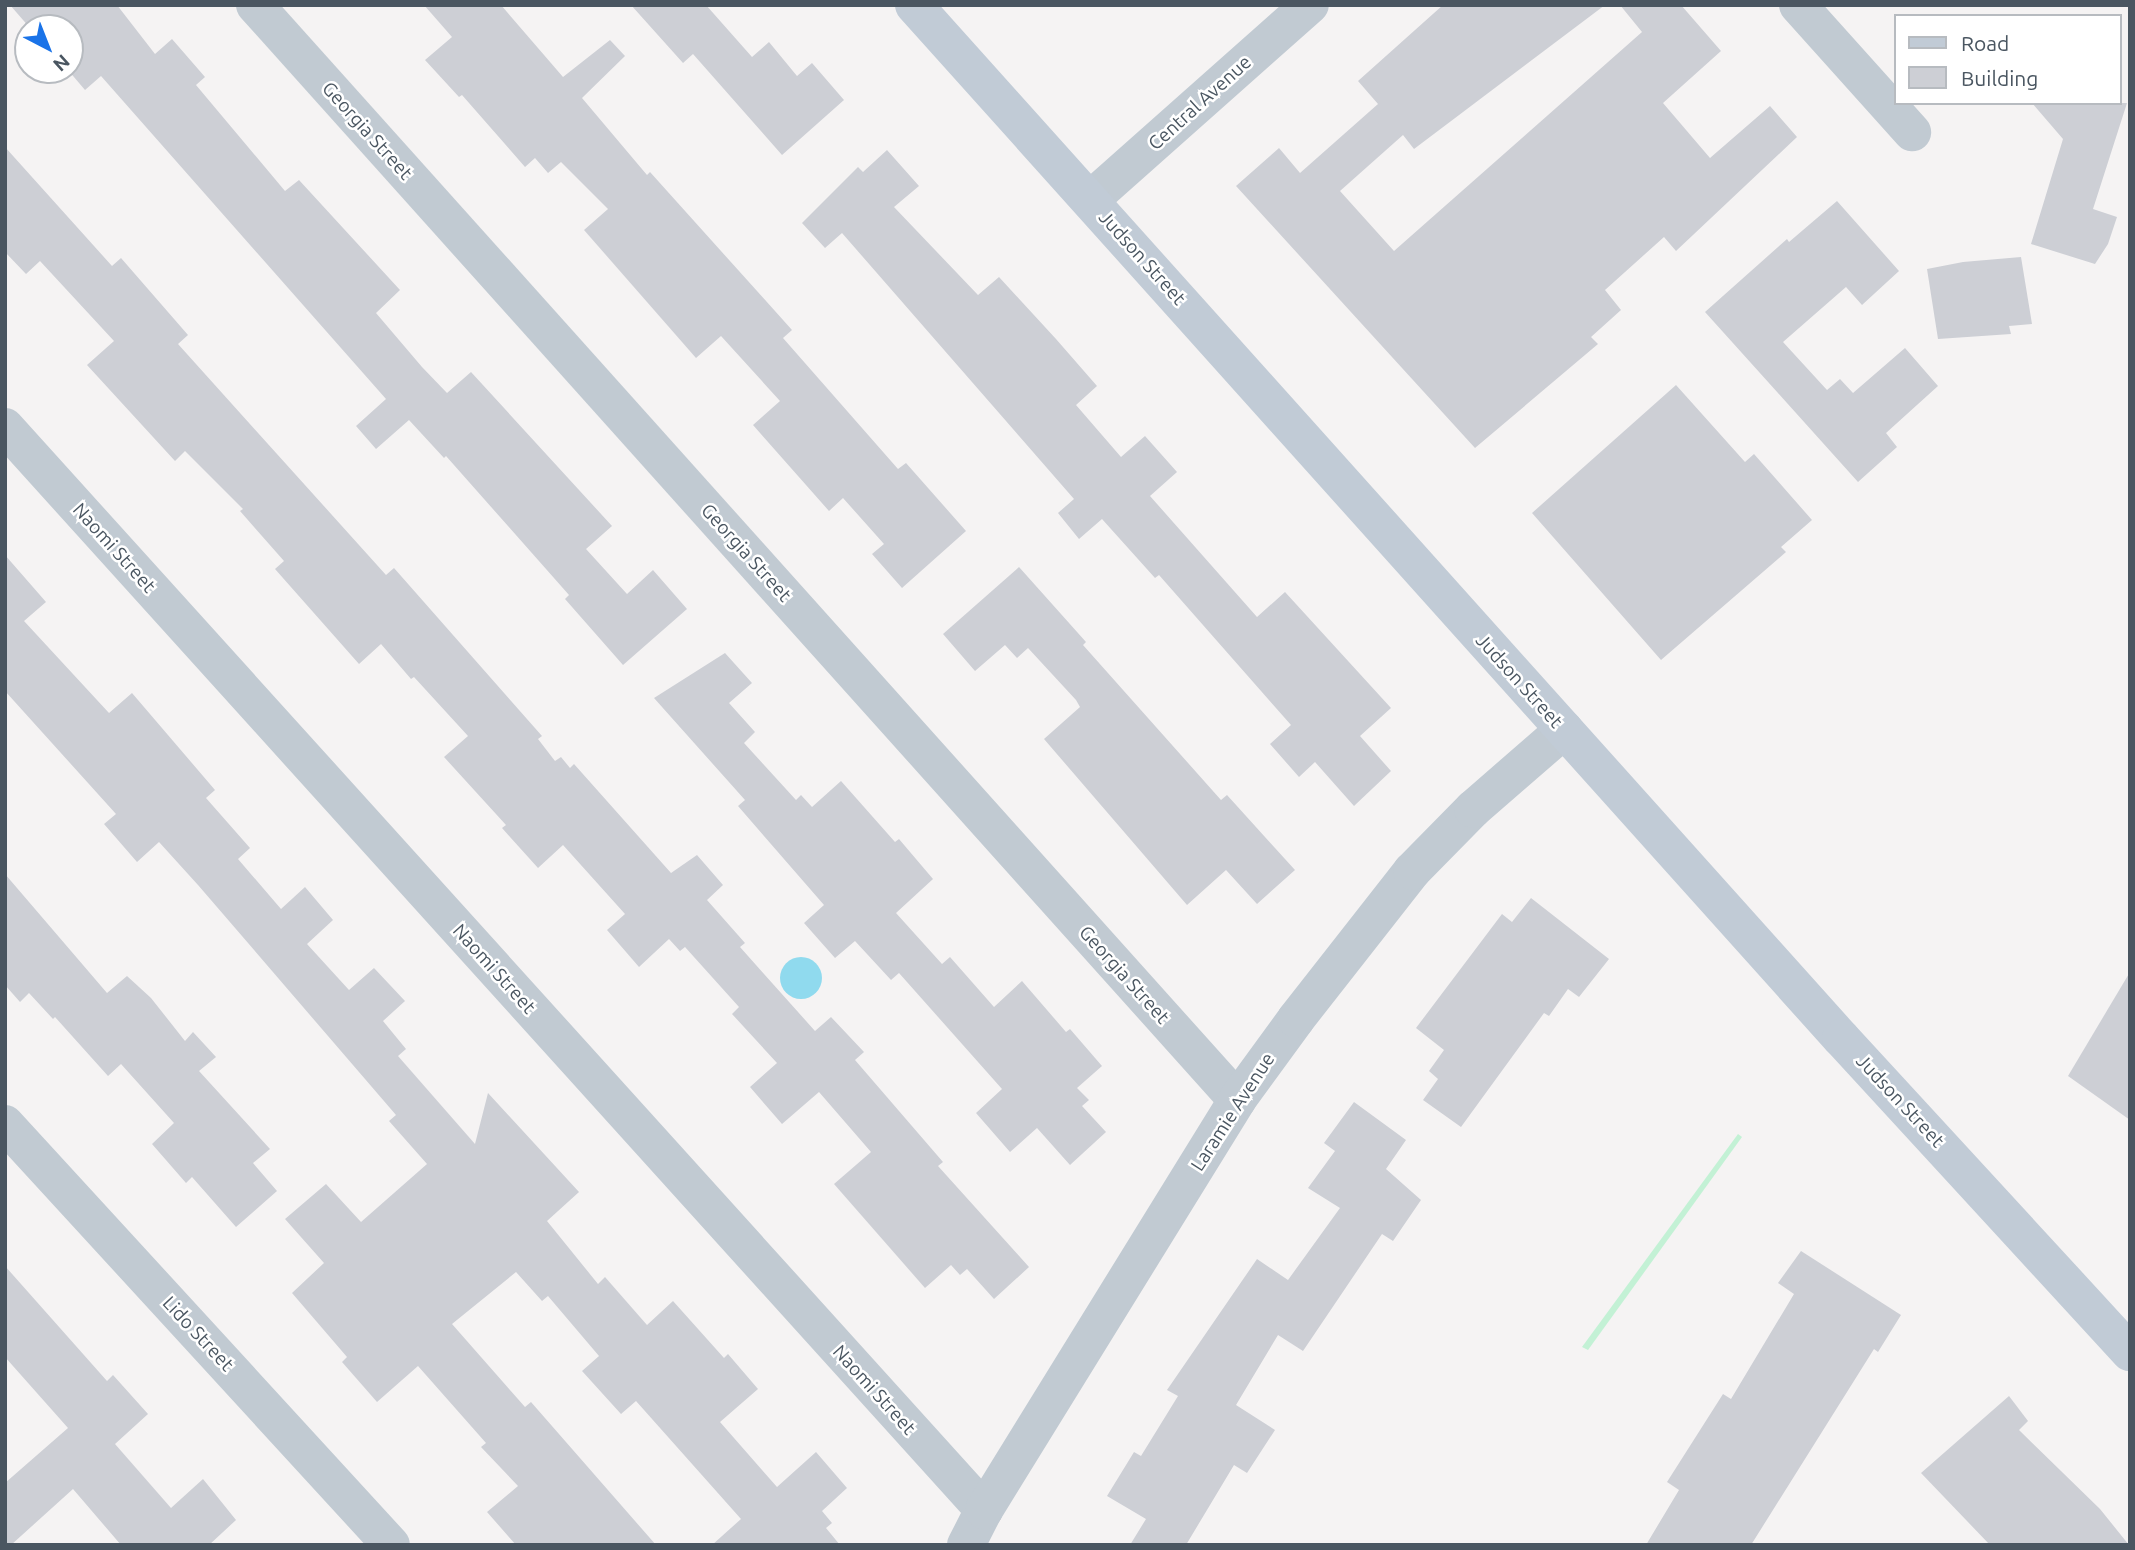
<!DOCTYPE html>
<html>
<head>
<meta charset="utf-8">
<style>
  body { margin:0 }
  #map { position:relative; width:2135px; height:1550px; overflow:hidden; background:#f5f3f3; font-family:Ubuntu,sans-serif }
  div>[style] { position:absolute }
  .green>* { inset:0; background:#c3f1d5 }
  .water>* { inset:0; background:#90daee }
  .round { border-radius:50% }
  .building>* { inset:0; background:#cdcfd5 }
  .street>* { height:38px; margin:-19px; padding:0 19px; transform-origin:19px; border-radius:19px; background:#c1cad2 }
  .secondary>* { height:38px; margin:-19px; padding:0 19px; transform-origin:19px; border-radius:19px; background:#c1cbd6 }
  span { translate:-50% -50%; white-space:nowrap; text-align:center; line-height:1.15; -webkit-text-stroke:5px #fff; paint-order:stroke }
  .street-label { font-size:19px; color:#4a5661 }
  .frame { position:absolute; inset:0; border:7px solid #4a5661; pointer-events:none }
  .legend { position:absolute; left:1894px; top:14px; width:228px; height:91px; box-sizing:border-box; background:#fff; border:2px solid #b7bbc0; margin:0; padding:9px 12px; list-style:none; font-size:21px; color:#4a5661 }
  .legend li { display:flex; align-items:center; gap:14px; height:35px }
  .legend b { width:35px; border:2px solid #b7bbc0 }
  .north { position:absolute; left:14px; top:14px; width:70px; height:70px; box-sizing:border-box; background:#fff; border:2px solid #b7bbc0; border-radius:50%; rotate:138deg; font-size:19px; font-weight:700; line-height:28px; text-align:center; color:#4a5661 }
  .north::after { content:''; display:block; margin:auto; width:24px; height:32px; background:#1a73e8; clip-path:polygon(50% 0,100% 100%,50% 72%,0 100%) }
</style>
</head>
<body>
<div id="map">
  <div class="green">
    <div style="clip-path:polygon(1738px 1134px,1742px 1137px,1588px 1350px,1582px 1347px)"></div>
  </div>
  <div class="water">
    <div class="round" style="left:780px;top:957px;width:42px;height:42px"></div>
  </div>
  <div class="building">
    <div style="clip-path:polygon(10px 5px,117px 5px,155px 54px,172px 39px,205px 77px,196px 85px,285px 191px,299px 180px,400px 290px,376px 313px,422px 367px,447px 393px,471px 372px,612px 526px,586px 549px,627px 594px,653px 570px,687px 609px,623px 665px,565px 599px,569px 595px,446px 456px,444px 458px,409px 420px,376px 449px,356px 426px,386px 399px,101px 76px,85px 90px,68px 70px,70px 70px,70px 28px,30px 28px)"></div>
    <div style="clip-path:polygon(424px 5px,501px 5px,563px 77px,610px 40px,625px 56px,582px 98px,647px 175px,650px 172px,792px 330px,783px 338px,898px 469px,906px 463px,966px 531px,902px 588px,872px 554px,884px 544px,843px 498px,829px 511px,753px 425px,780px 401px,721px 336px,696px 358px,584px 230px,608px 209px,561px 162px,548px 173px,535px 158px,525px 167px,462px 95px,459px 97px,425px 60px,452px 37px)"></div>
    <div style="clip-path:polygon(631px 5px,706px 5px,752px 57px,769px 42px,797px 76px,812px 63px,844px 100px,782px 155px,693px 54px,683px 63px)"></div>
    <div style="clip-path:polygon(1443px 5px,1605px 5px,1414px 149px,1403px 135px,1340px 191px,1394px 251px,1642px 32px,1620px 5px,1681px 5px,1721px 51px,1663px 103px,1710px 158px,1770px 106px,1797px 137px,1676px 251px,1664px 237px,1605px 290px,1621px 310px,1591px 337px,1598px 344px,1475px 448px,1236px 186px,1279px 148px,1300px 173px,1378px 104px,1358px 81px)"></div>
    <div style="clip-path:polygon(2032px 103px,2127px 103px,2093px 209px,2117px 217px,2108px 244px,2095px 264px,2031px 244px,2063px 139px)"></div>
    <div style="clip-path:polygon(5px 147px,112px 266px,121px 258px,188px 335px,178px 344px,386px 575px,394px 568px,542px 736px,538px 739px,555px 761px,561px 757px,570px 768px,574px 764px,671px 873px,697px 855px,723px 885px,707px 900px,745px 943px,740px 947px,815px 1031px,831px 1017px,864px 1052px,855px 1060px,943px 1162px,938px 1166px,1029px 1267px,994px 1299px,967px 1269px,960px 1275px,951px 1265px,925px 1288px,834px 1184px,871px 1152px,819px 1092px,782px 1124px,750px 1087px,777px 1063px,732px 1014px,739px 1007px,685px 947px,680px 951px,669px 939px,639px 967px,607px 930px,625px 914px,563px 845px,538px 868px,502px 828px,506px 825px,444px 757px,468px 736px,414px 677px,411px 679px,381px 644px,359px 664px,275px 569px,284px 561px,240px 511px,243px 509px,185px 451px,175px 461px,87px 365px,114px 341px,40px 261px,26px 274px,5px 252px)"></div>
    <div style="clip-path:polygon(887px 150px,919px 186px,894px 207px,978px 295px,999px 277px,1056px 339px,1097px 386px,1076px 405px,1121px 457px,1145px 436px,1177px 472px,1150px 496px,1257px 617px,1285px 592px,1391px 708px,1360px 736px,1391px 771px,1354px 806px,1315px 762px,1299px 777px,1270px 744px,1291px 725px,1159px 575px,1155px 578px,1102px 519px,1079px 539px,1058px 513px,1074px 499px,842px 233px,825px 248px,802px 223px,858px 167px,863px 172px)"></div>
    <div style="clip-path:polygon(1837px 201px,1899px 271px,1862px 305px,1846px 287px,1783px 342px,1827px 390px,1840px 379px,1853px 393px,1905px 348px,1938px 386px,1886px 433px,1897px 447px,1858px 482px,1705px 312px,1787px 239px,1789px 242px)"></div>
    <div style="clip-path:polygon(2021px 257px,2032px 324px,2009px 326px,2011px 334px,1938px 339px,1927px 269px,1963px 262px)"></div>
    <div style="clip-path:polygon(1676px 385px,1745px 462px,1754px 454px,1812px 520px,1781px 547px,1786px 552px,1661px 660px,1532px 513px)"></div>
    <div style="clip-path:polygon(5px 555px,46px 602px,24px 621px,109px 713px,132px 693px,215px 790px,206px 798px,250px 848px,238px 859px,281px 909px,305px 887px,333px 920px,307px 944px,349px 990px,374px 968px,405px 1001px,383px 1021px,406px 1049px,398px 1056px,475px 1144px,488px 1093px,579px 1192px,547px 1221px,598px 1284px,605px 1277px,647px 1325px,673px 1301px,724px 1358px,728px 1354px,758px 1389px,720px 1422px,777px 1487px,816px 1452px,847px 1488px,822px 1511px,832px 1523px,826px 1528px,840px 1545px,712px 1545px,741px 1519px,636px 1401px,621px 1414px,582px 1371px,599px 1356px,548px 1296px,542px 1301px,516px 1272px,452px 1324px,525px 1407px,531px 1402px,656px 1545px,516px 1545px,487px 1512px,518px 1486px,481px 1447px,486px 1443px,418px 1366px,377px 1402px,342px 1362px,347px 1357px,292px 1293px,324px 1263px,285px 1219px,326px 1184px,361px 1222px,427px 1164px,389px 1121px,396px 1115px,198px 885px,159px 842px,137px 862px,104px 824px,116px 814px,5px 691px)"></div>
    <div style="clip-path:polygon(1019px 567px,1086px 642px,1083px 645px,1221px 800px,1227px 795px,1295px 870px,1257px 904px,1226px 870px,1187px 905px,1044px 739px,1080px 707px,1076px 700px,1028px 648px,1017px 658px,1005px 645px,975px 671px,943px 634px)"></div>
    <div style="clip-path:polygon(725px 653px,752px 683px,729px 703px,755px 732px,744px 743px,796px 800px,801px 795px,812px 807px,841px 781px,895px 842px,899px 839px,933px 879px,896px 913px,942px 964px,950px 957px,994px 1007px,1022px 981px,1066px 1032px,1070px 1029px,1102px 1066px,1077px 1088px,1089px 1100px,1082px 1106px,1106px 1132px,1070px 1165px,1037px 1128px,1010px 1152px,976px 1113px,1002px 1089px,899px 973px,891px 980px,855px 941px,835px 958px,804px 923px,824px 905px,738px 806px,745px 800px,654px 698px)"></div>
    <div style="clip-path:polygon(5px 874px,107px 993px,127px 976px,151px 998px,185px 1041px,193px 1032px,216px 1057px,199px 1071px,270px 1149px,253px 1163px,277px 1191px,236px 1227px,192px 1177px,186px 1183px,152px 1144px,174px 1123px,121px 1064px,108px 1076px,55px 1017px,53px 1019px,29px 993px,20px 1002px,5px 985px)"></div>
    <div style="clip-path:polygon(1531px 898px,1609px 959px,1579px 997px,1568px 989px,1549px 1016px,1544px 1013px,1461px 1127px,1423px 1100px,1438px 1079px,1429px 1071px,1444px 1050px,1416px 1028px,1502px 914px,1512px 922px)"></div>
    <div style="clip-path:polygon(2130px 972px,2130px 1120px,2068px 1076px)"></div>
    <div style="clip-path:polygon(1354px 1102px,1406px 1140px,1386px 1169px,1421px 1200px,1393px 1241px,1382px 1234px,1303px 1351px,1278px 1335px,1236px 1405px,1275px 1430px,1247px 1473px,1234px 1465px,1186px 1545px,1130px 1545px,1146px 1519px,1107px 1496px,1134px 1452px,1141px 1456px,1178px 1396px,1167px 1390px,1257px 1259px,1288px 1280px,1340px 1208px,1308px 1188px,1335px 1151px,1324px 1143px)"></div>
    <div style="clip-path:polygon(1801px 1251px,1901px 1315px,1878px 1352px,1874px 1349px,1751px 1545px,1646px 1545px,1679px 1490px,1667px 1482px,1723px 1394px,1731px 1399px,1794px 1294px,1778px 1283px)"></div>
    <div style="clip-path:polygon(5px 1266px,107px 1381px,113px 1375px,148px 1414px,115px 1444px,171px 1508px,203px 1479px,236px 1520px,209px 1545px,121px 1545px,73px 1489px,11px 1545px,5px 1545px,5px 1483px,68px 1428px,5px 1357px)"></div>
    <div style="clip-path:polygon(2009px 1396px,2028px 1421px,2019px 1430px,2100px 1509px,2129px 1545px,1990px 1545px,1921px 1473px)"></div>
  </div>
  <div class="street">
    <div style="left:255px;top:5px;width:1471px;rotate:48.11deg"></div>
    <div style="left:1798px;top:5px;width:171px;rotate:48.1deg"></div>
    <div style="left:1090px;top:200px;width:294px;rotate:-41.6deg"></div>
    <div style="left:5px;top:427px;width:1460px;rotate:47.89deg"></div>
    <div style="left:5px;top:1124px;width:571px;rotate:47.48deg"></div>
    <div style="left:966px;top:1545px;width:39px;rotate:-63deg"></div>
    <div style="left:984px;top:1510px;width:482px;rotate:-58.3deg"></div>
    <div style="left:1237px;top:1100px;width:100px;rotate:-53.9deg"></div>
    <div style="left:1296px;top:1019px;width:188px;rotate:-51.9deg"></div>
    <div style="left:1412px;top:871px;width:87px;rotate:-45.5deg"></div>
    <div style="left:1473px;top:809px;width:121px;rotate:-41deg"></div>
  </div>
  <div class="secondary">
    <div style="left:914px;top:5px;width:1388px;rotate:48.1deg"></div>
    <div style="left:1841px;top:1038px;width:427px;rotate:47.4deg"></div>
  </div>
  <div class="street-label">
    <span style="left:1200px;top:103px;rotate:-42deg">Central Avenue</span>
    <span style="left:367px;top:131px;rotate:48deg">Georgia Street</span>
    <span style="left:1142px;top:258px;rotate:48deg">Judson Street</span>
    <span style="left:114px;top:548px;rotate:48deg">Naomi Street</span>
    <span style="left:746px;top:553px;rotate:48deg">Georgia Street</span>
    <span style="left:1519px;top:681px;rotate:48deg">Judson Street</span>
    <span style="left:494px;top:969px;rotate:48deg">Naomi Street</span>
    <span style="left:1124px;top:975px;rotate:48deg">Georgia Street</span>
    <span style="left:1900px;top:1101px;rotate:47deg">Judson Street</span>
    <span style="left:1233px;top:1112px;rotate:-57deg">Laramie Avenue</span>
    <span style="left:198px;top:1334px;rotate:47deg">Lido Street</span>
    <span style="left:874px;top:1390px;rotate:48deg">Naomi Street</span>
  </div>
  <div class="frame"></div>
  <ul class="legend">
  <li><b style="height:9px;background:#c1cbd6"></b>Road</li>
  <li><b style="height:19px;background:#cdcfd5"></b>Building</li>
  </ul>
  <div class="north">N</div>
</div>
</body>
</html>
